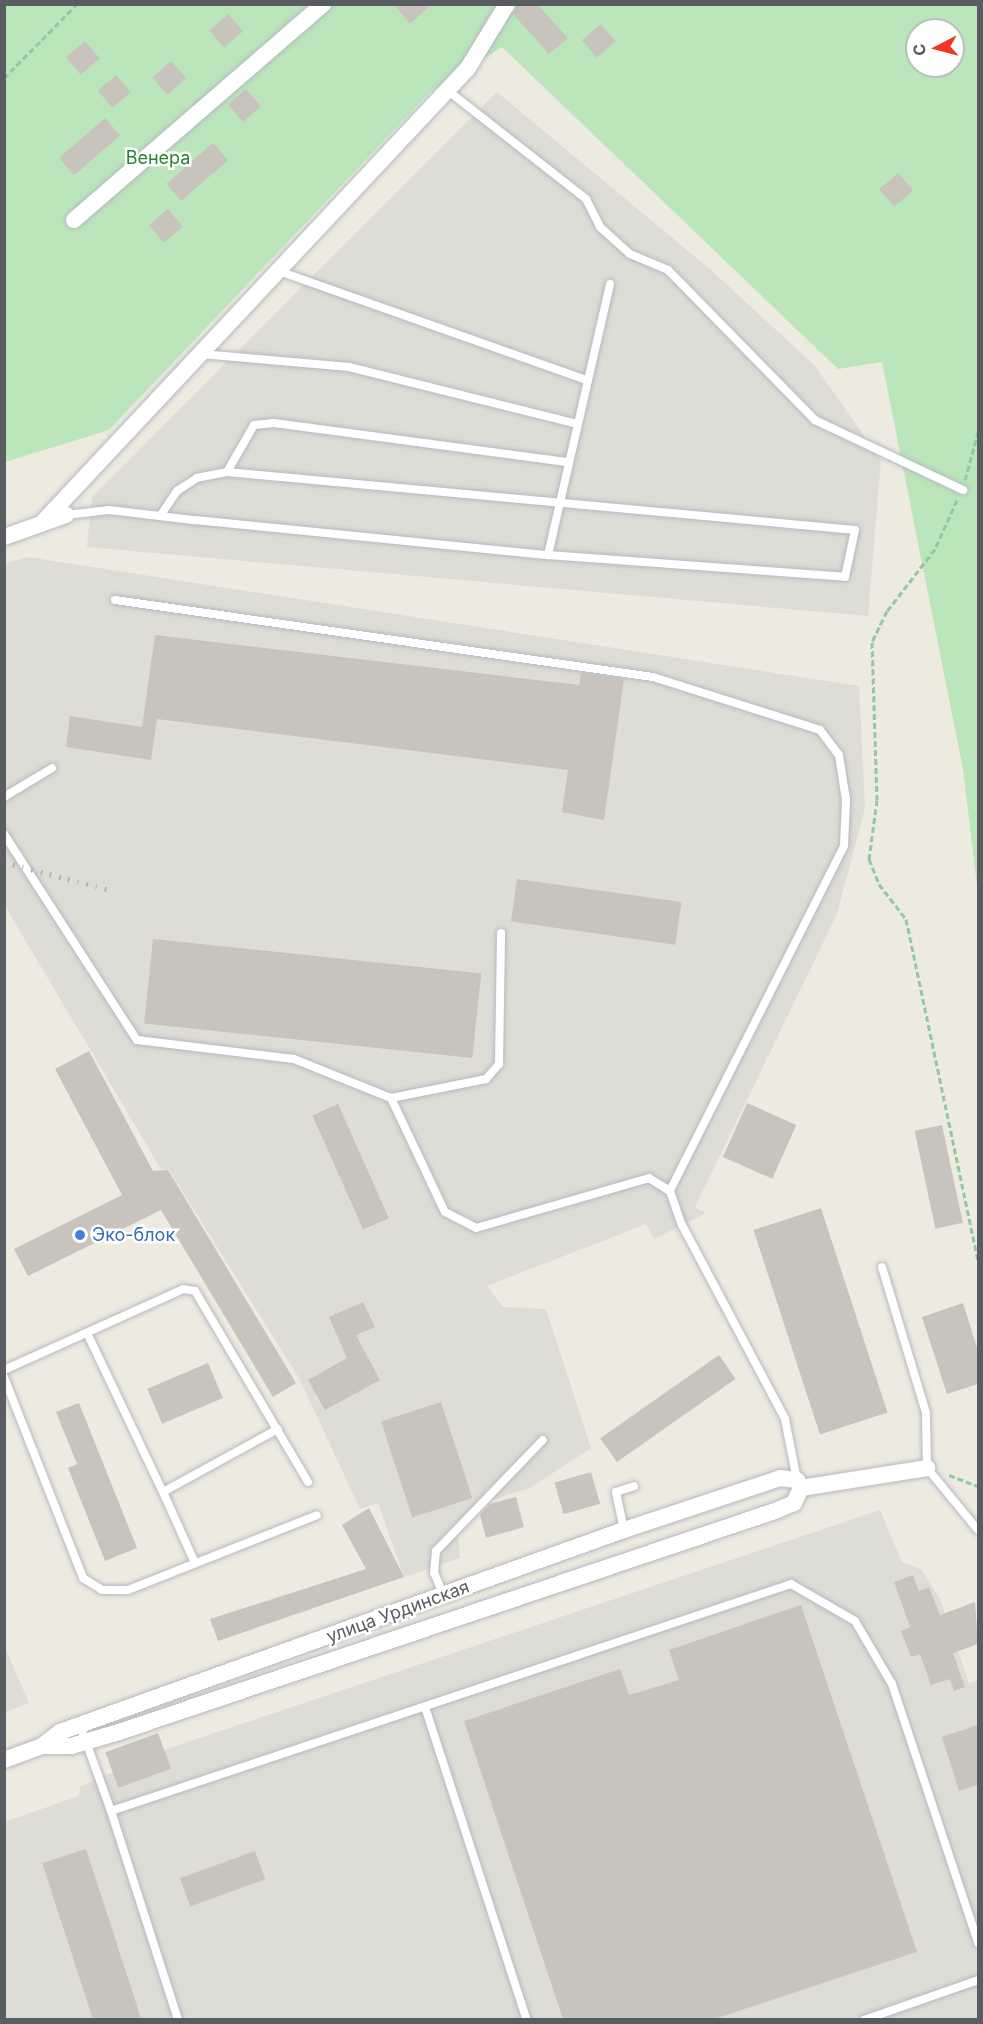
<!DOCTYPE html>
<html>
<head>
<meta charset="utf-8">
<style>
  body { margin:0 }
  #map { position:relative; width:983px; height:2024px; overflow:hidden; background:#edeae0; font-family:Inter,sans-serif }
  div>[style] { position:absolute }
  .industrial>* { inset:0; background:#dddcd5 }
  .green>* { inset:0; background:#bbe6bb }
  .building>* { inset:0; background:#c8c4bd; transform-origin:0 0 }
  .path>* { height:3px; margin-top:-1.5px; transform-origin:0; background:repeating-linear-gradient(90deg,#93c8a3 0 6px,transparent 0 9px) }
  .roads { filter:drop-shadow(0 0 2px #b6b9be) drop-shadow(0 0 2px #b6b9be) }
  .lane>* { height:8px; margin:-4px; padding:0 4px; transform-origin:4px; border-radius:4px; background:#fff }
  .street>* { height:16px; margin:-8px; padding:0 8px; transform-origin:8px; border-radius:8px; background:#fff }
  .rail>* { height:4.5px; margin-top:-2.25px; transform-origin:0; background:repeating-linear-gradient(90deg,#b2b3b3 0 1.5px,transparent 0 9.5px) }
  .dots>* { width:16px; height:16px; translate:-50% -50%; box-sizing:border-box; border:3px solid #fff; border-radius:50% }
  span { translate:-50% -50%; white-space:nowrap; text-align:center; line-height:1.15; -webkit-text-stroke:5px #fff; paint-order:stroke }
  .park-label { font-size:18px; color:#2f8235 }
  .shop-label { font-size:18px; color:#366cbe }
  .left { translate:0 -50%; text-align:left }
  .street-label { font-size:18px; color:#595d62 }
  .frame { position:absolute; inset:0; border:6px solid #595d62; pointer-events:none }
  .north { position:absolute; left:905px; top:18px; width:60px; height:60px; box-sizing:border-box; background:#fff; border:2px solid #bdbec0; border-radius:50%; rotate:264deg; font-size:16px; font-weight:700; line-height:24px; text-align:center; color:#595d62 }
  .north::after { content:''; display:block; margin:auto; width:21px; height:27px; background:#f03523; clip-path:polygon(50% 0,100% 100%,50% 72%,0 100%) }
</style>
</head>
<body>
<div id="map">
  <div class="industrial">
    <div style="clip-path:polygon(497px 92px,711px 270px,815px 366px,881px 460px,868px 616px,87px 547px,92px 497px)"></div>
    <div style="clip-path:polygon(28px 557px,859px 686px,865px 808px,837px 914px,695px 1207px,706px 1213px,654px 1239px,646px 1224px,487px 1286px,503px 1307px,546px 1309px,591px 1448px,530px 1488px,485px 1502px,458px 1535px,460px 1558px,404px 1577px,378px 1503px,360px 1509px,299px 1378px,169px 1170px,161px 1169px,5px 906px,4px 564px)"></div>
    <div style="clip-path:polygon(880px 1510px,902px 1562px,921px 1569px,940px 1599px,969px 1683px,978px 1680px,978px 2019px,5px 2019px,4px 1822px,79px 1796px,80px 1787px,164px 1750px)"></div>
    <div style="clip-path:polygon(4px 1645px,29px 1703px,5px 1712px,4px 1712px)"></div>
  </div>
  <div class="green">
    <div style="clip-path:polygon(evenodd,5px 5px,978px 5px,978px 894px,963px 769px,882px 362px,838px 369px,502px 47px,430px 92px,109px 430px,5px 462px,5px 5px,917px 30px,953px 30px,953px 66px,917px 66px,917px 30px)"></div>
  </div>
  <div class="building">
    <div style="clip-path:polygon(394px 4px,432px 4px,410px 24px)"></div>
    <div style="clip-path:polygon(517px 4px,537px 4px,568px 38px,549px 54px,513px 14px)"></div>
    <div style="left:228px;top:14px;width:23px;height:25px;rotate:49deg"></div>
    <div style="left:601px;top:24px;width:23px;height:25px;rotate:50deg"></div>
    <div style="left:85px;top:41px;width:23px;height:25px;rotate:50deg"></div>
    <div style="left:171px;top:61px;width:23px;height:25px;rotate:49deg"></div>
    <div style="left:116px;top:75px;width:23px;height:24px;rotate:50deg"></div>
    <div style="left:246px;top:89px;width:23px;height:24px;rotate:49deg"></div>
    <div style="left:105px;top:118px;width:23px;height:61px;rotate:49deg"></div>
    <div style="left:213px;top:143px;width:23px;height:62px;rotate:49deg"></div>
    <div style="left:898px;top:173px;width:23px;height:25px;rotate:49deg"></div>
    <div style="left:168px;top:209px;width:23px;height:25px;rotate:50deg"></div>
    <div style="clip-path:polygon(155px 635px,579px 685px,581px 673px,624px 679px,604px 820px,562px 812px,568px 770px,157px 719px,151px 760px,66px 747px,70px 716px,142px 727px)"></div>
    <div style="left:517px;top:879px;width:166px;height:43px;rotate:8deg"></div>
    <div style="left:153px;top:939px;width:330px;height:85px;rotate:6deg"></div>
    <div style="clip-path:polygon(89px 1051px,153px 1171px,168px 1170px,296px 1383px,273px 1397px,161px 1210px,28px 1276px,14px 1249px,122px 1195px,55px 1069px)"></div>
    <div style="left:747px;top:1103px;width:54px;height:59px;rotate:24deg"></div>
    <div style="left:338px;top:1104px;width:125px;height:28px;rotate:66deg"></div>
    <div style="left:942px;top:1125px;width:100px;height:28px;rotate:78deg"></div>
    <div style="left:821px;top:1208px;width:215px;height:71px;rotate:72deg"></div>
    <div style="clip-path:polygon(363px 1302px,375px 1327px,356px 1335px,380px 1380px,325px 1410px,308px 1380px,347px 1358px,329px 1317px)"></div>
    <div style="clip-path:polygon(963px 1303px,978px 1351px,978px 1384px,947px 1394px,922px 1317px)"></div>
    <div style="left:719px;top:1355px;width:29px;height:145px;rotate:55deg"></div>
    <div style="left:208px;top:1363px;width:38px;height:66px;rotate:67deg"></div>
    <div style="left:441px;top:1402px;width:101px;height:63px;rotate:72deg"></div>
    <div style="clip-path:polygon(79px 1403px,137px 1548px,105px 1561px,68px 1468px,77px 1464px,56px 1412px)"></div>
    <div style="left:591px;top:1472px;width:33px;height:38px;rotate:74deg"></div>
    <div style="clip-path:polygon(516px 1497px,524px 1527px,486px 1538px,480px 1515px,490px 1504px)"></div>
    <div style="clip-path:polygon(369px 1508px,404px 1577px,218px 1641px,210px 1619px,366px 1569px,342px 1525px)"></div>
    <div style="clip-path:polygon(913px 1575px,919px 1591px,929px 1587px,940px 1615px,975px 1602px,978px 1644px,953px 1653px,965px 1687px,954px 1691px,950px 1679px,931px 1685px,920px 1654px,911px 1657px,901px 1631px,910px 1627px,894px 1582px)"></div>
    <div style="clip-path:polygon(801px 1605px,917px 1952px,714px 2019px,563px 2019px,464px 1721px,620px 1669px,629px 1695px,679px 1680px,669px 1650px)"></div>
    <div style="clip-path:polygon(978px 1725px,978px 1785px,959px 1791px,942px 1737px)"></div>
    <div style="left:158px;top:1733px;width:38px;height:56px;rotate:70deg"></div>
    <div style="left:86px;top:1849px;width:179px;height:46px;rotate:72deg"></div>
    <div style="left:255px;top:1851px;width:30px;height:80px;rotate:70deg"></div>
  </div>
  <div class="path">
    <div style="left:4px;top:78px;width:104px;rotate:-45.4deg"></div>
    <div style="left:965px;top:480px;width:50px;rotate:-74.8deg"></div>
    <div style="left:957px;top:500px;width:54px;rotate:114.2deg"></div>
    <div style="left:935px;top:549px;width:78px;rotate:127.7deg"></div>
    <div style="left:887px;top:611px;width:34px;rotate:116deg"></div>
    <div style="left:872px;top:642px;width:158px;rotate:88.2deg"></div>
    <div style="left:877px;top:800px;width:60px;rotate:97.7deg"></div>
    <div style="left:869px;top:859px;width:27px;rotate:68deg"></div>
    <div style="left:879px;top:884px;width:44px;rotate:52.4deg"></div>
    <div style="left:906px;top:919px;width:349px;rotate:78.1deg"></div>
    <div style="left:949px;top:1475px;width:31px;rotate:21deg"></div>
  </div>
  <div class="roads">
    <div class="lane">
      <div style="left:447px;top:90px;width:177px;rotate:38.1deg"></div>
      <div style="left:586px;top:199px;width:31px;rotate:63deg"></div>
      <div style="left:600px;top:227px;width:40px;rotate:42deg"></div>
      <div style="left:630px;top:254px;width:41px;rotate:22.8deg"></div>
      <div style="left:668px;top:270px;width:210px;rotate:45.6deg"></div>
      <div style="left:815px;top:420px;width:164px;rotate:25.3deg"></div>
      <div style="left:276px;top:270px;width:330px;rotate:19.5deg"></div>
      <div style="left:201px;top:354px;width:149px;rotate:5deg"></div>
      <div style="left:349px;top:367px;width:235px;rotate:14deg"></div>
      <div style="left:227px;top:472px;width:54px;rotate:-60.1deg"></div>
      <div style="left:254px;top:425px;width:20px;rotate:-6deg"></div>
      <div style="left:274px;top:423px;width:297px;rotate:7.6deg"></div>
      <div style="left:66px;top:515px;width:43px;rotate:-6.6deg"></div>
      <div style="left:109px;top:510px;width:51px;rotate:6.7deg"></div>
      <div style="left:160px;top:516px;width:35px;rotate:7deg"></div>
      <div style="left:195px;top:520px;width:355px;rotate:5.7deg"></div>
      <div style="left:548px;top:555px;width:298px;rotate:4.2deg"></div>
      <div style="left:845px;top:577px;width:48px;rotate:-78deg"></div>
      <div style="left:855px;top:530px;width:631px;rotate:-174.72deg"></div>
      <div style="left:227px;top:472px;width:31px;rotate:169deg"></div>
      <div style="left:197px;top:478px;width:24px;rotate:147deg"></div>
      <div style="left:177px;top:491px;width:30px;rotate:124deg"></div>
      <div style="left:548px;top:555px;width:278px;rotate:-77.1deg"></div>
      <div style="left:115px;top:600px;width:543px;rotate:8.15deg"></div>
      <div style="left:653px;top:677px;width:175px;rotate:17.6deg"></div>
      <div style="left:820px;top:730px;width:31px;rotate:53deg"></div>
      <div style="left:839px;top:755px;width:46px;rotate:81.2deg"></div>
      <div style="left:846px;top:800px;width:46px;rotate:92.5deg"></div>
      <div style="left:844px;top:846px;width:386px;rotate:116.8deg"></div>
      <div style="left:4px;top:797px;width:56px;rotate:-31.1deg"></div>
      <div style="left:4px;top:834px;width:245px;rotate:57.2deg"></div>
      <div style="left:137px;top:1040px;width:158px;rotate:6.9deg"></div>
      <div style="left:294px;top:1059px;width:105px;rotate:21.9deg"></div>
      <div style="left:391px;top:1098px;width:126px;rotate:64.7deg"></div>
      <div style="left:445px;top:1212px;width:35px;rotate:27deg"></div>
      <div style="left:476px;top:1228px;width:180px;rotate:-16.1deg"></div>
      <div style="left:649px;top:1178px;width:25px;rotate:32deg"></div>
      <div style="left:670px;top:1191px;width:36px;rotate:71deg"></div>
      <div style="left:682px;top:1225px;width:220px;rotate:62deg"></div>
      <div style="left:785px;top:1419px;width:62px;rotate:78.9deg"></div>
      <div style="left:391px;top:1098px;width:97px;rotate:-11.3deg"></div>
      <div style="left:486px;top:1079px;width:20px;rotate:-49deg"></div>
      <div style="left:499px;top:1064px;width:131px;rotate:-89.1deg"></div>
      <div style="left:882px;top:1267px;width:152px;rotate:73.2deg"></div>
      <div style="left:926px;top:1413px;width:55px;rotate:89deg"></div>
      <div style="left:927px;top:1468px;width:80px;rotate:50.6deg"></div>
      <div style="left:88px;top:1335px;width:174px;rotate:64.5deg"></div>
      <div style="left:163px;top:1492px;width:131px;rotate:-28.7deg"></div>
      <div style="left:4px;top:1370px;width:196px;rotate:-24.3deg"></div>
      <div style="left:183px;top:1289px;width:12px;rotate:9deg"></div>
      <div style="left:195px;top:1291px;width:222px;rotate:59.4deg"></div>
      <div style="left:4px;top:1377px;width:216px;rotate:68.5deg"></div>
      <div style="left:83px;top:1578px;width:22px;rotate:32deg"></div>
      <div style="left:102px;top:1590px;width:26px"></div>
      <div style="left:128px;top:1590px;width:203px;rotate:-21.6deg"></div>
      <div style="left:163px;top:1492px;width:78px;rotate:65.7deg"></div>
      <div style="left:624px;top:1530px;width:39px;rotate:-102deg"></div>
      <div style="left:616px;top:1492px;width:19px;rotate:-18deg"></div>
      <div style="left:444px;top:1596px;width:25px;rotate:-113deg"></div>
      <div style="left:434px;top:1573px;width:22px;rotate:-85deg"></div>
      <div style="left:436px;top:1551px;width:154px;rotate:-46.1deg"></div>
      <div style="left:426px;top:1710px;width:326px;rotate:72deg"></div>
      <div style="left:80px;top:1725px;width:91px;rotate:70.2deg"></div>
      <div style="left:111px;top:1811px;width:717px;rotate:-18.46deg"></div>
      <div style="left:791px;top:1584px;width:74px;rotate:30deg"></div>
      <div style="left:855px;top:1621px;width:73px;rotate:59.6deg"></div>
      <div style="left:892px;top:1684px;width:273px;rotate:71.6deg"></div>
      <div style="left:111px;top:1811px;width:219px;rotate:72.2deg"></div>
      <div style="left:864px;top:2020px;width:121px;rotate:-19.3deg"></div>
    </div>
    <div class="street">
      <div style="left:74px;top:220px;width:330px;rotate:-40.9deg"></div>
      <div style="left:41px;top:524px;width:625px;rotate:-46.88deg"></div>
      <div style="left:468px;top:68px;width:75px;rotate:-58.6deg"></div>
      <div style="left:4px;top:537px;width:66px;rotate:-19.5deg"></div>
      <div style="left:801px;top:1488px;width:128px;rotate:-9deg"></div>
      <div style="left:4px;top:1760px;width:40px;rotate:-20.2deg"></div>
      <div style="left:42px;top:1746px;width:23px;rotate:-38deg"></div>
      <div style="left:60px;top:1732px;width:599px;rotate:-19.71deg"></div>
      <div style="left:624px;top:1530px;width:164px;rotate:-18.4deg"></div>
      <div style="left:780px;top:1478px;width:17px;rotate:7deg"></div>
      <div style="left:797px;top:1480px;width:9px;rotate:63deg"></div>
      <div style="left:801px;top:1488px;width:17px;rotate:115deg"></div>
      <div style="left:794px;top:1503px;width:21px;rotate:157deg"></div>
      <div style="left:775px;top:1511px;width:692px;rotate:161.38deg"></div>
      <div style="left:119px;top:1732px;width:50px;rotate:163.7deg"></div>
      <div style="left:71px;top:1746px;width:29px;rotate:180deg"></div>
    </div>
  </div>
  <div class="rail">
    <div style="left:4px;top:862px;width:106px;rotate:14.8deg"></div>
  </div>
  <div class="dots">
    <div style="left:80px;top:1235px;background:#3f7fe0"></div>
  </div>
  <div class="park-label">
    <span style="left:158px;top:158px">Венера</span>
  </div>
  <div class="shop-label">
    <span class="left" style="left:92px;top:1235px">Эко-блок</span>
  </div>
  <div class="street-label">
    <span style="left:398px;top:1612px;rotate:-20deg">улица Урдинская</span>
  </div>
  <div class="frame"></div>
  <div class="north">С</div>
</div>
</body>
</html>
